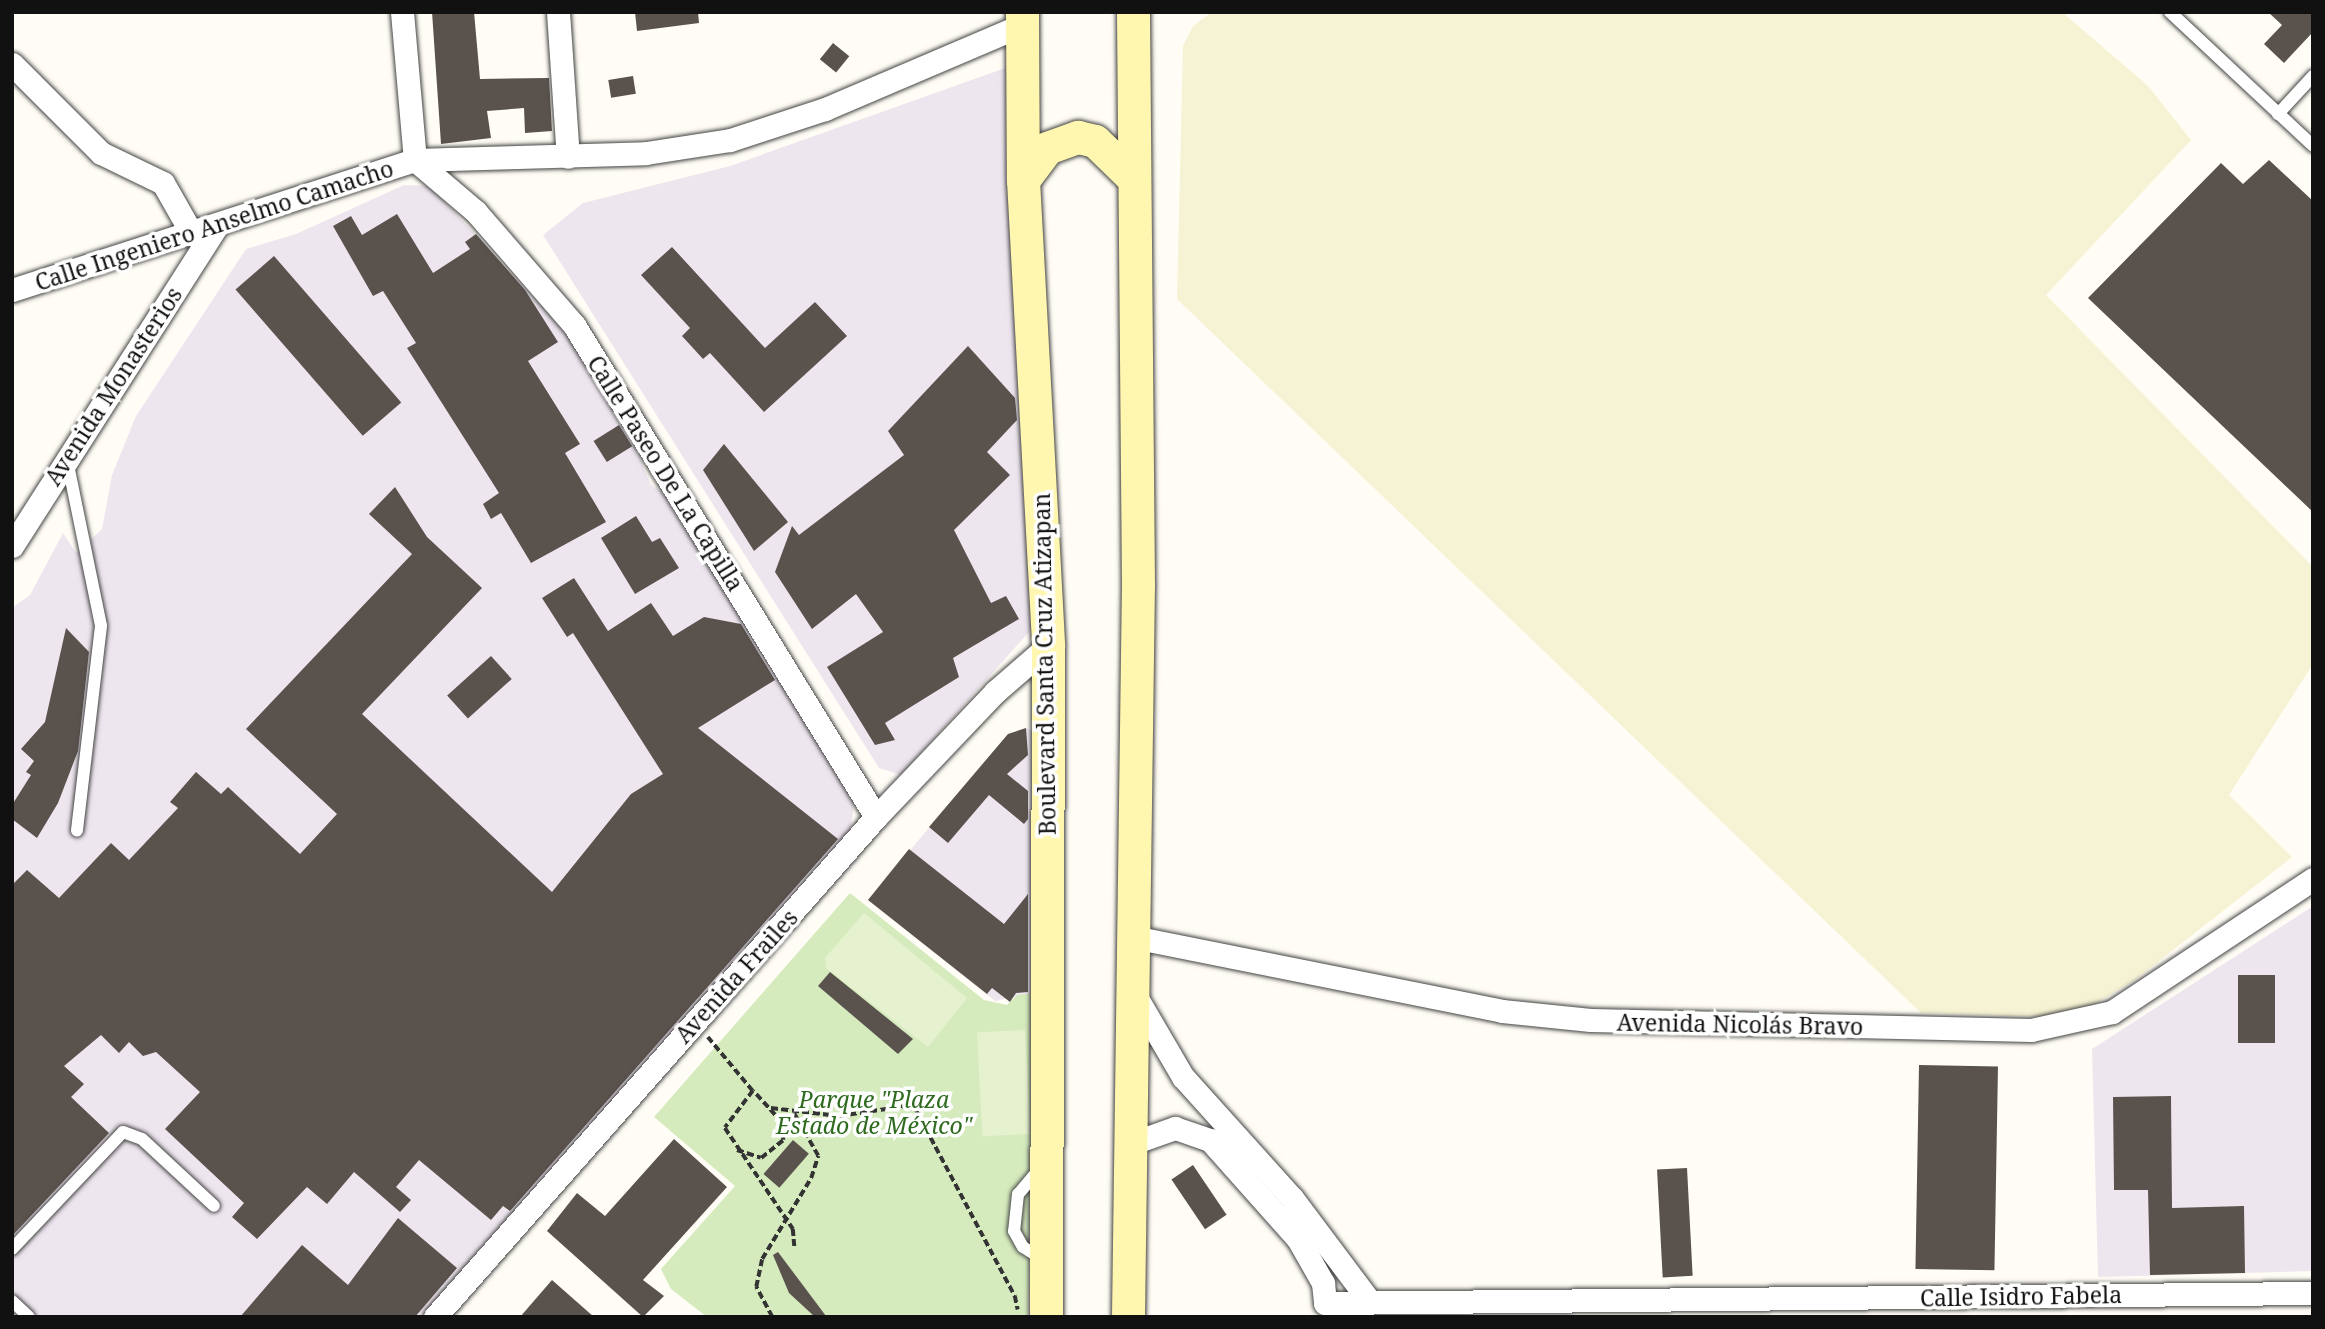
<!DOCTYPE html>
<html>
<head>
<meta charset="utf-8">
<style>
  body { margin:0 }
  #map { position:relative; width:2325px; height:1329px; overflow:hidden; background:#fffdf5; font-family:"Noto Serif",serif }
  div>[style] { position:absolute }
  .industrial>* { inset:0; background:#eee6ef }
  .farmland>* { inset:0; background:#f6f3d4 }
  .green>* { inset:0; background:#d5ebbd }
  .pitch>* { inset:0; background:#e6f2cf; transform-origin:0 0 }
  .building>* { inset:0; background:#5a524d; transform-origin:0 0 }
  .path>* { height:3.5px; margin-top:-1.75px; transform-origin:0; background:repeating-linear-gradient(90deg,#333 0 7px,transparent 0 10.5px) }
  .roads { filter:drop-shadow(0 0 2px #444) drop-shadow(0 0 2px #444) }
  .lane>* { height:12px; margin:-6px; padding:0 6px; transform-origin:6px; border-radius:6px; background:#fff }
  .street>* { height:23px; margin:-11.5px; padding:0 11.5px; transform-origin:11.5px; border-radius:11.5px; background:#fff }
  .secondary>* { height:33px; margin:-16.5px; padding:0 16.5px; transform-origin:16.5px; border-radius:16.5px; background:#fff6b0 }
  span { translate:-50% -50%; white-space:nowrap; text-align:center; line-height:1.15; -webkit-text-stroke:7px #fff; paint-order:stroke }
  .street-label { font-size:23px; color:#111 }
  .park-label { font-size:23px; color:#2f6b1f; font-style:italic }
  .frame { position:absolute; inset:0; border:14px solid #111; pointer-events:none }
</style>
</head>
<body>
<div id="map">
  <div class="industrial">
    <div style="clip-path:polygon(1011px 66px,1038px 622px,901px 775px,879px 768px,543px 235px,583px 203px,730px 166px)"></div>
    <div style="clip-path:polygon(404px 185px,430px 186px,566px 332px,634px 445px,651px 485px,664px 493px,855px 797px,848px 846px,427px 1317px,12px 1317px,12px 608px,30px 595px,63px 533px,76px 553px,102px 529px,112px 475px,136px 416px,246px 249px,296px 234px)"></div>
    <div style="clip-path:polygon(1026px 728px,1034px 732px,1043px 991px,995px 1001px,868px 900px,1008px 734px)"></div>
    <div style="clip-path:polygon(2313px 906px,2313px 1271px,2098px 1277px,2092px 1049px)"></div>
  </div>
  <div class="farmland">
    <div style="clip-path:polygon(1212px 12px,2062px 12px,2148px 86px,2191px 140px,2046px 295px,2313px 567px,2313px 664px,2229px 795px,2292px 857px,2132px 982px,2091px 1006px,2045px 1017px,1921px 1013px,1177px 299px,1183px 46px,1193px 26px)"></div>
  </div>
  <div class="green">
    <div style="clip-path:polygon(850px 893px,984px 1000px,1007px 1005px,1017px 995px,1033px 993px,1028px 1317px,707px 1317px,671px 1289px,661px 1269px,735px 1186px,654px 1117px)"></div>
  </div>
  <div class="pitch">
    <div style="clip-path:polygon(864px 913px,967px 998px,928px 1047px,826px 968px,825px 958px)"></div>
    <div style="left:1025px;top:1030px;width:104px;height:48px;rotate:87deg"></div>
  </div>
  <div class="building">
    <div style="clip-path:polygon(432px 12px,474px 12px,480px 79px,549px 78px,552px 131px,525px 133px,524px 108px,487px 111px,491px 138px,441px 144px)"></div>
    <div style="clip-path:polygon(635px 12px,698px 12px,699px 23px,637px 31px)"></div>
    <div style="clip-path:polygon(2268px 12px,2313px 12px,2313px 32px,2284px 63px,2264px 44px,2282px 25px)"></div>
    <div style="left:833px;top:43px;width:21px;height:21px;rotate:39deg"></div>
    <div style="left:633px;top:76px;width:18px;height:25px;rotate:81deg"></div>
    <div style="clip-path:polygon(2269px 160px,2313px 201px,2313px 512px,2088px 298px,2221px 163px,2243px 184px)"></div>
    <div style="clip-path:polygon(397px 214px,433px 273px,470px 249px,465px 242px,476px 234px,525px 290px,558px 342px,528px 361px,580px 444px,565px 453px,606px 522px,531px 563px,501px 513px,491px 519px,483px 504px,499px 493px,407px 348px,416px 343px,383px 291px,373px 296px,333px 226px,351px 216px,362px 235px)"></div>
    <div style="clip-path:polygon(672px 247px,765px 348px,815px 302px,847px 336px,764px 412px,710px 353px,703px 359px,682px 336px,690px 328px,641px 275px)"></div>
    <div style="left:274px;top:256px;width:194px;height:51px;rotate:49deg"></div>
    <div style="clip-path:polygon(968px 346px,1015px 398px,1017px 420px,987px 452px,1010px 475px,954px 530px,991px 603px,1006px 596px,1019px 619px,953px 658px,959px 677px,885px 723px,895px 740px,875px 745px,827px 667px,883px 632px,856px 594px,812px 629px,775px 572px,792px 526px,799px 535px,904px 455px,888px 431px)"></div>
    <div style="left:619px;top:425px;width:25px;height:30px;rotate:58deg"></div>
    <div style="clip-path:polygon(724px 444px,788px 522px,754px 551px,703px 470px)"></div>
    <div style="clip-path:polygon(395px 487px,427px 537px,482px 588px,362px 714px,552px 892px,631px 794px,663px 774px,573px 633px,567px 637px,542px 598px,574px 578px,608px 631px,651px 603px,673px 636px,704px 617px,741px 624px,775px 680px,698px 728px,838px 839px,510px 1211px,503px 1206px,491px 1220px,419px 1160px,396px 1187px,411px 1200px,400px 1212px,354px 1172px,327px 1204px,307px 1187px,257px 1239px,232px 1217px,244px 1203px,165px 1129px,200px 1092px,156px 1052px,143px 1056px,129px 1042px,119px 1053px,101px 1035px,64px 1066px,84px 1084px,71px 1097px,109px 1133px,12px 1236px,12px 885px,27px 870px,59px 898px,111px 843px,129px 860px,178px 808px,170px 802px,196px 772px,221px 794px,228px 787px,300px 854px,337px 814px,246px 729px,412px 554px,369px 514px)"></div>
    <div style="clip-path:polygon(636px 516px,652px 542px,660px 538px,679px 568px,635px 594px,601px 538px)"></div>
    <div style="clip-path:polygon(66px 628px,89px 652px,78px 751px,58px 803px,37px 838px,12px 819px,12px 805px,31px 775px,26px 772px,34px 761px,21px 749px,45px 722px)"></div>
    <div style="left:491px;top:656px;width:31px;height:59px;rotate:48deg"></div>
    <div style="clip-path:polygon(1026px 728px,1028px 755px,1007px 774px,1028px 791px,1028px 819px,1024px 824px,989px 795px,948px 843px,929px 827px,1008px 734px)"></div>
    <div style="clip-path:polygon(909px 849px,1004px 924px,1028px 894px,1028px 992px,1016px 993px,1010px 1002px,992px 988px,987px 994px,868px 900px)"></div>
    <div style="clip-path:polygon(830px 972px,913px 1039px,898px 1054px,818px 986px)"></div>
    <div style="left:2238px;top:975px;width:37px;height:68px"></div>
    <div style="left:1919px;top:1065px;width:79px;height:204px;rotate:1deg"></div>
    <div style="clip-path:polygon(2171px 1096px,2172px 1208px,2244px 1206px,2245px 1273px,2150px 1275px,2148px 1190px,2114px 1190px,2113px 1097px)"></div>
    <div style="clip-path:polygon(674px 1139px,727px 1187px,643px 1280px,664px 1296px,643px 1317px,547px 1231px,577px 1193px,605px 1216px)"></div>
    <div style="left:793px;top:1140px;width:21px;height:45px;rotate:41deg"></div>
    <div style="left:1193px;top:1165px;width:60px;height:26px;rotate:56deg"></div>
    <div style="left:1687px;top:1168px;width:108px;height:30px;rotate:87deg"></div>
    <div style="clip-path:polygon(398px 1218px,457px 1268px,415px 1317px,240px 1317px,302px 1245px,348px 1285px)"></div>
    <div style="clip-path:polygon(778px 1252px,826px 1316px,825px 1317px,815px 1317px,789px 1293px,773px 1255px)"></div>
    <div style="clip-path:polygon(552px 1280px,594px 1317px,520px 1317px)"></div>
  </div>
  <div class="path">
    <div style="left:708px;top:1037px;width:70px;rotate:50.2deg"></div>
    <div style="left:753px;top:1091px;width:46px;rotate:127.1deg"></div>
    <div style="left:725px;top:1128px;width:122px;rotate:56deg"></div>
    <div style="left:793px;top:1229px;width:21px;rotate:85deg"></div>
    <div style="left:771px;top:1108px;width:68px;rotate:6.7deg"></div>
    <div style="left:839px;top:1116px;width:68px;rotate:-8.5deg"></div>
    <div style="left:906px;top:1106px;width:11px;rotate:22deg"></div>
    <div style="left:916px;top:1110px;width:211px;rotate:62deg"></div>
    <div style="left:1015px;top:1296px;width:14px;rotate:78deg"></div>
    <div style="left:737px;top:1150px;width:25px;rotate:18deg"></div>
    <div style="left:761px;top:1158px;width:28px;rotate:-39deg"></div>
    <div style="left:783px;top:1140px;width:17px;rotate:-93deg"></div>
    <div style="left:782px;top:1123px;width:43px;rotate:-132.2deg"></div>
    <div style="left:772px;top:1317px;width:34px;rotate:-118deg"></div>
    <div style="left:756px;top:1287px;width:29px;rotate:-78deg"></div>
    <div style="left:762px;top:1259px;width:95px;rotate:-58.8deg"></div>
    <div style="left:811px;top:1178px;width:23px;rotate:-72deg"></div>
    <div style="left:818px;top:1156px;width:51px;rotate:-119.6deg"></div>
  </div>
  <div class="roads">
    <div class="lane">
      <div style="left:2170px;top:12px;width:196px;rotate:43.1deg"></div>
      <div style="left:2278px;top:114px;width:52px;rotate:-47.4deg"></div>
      <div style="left:67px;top:460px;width:169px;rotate:78.4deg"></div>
      <div style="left:101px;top:626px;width:206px;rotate:96.7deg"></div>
      <div style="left:1041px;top:1167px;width:35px;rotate:130deg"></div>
      <div style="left:1018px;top:1194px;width:37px;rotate:96deg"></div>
      <div style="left:1014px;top:1231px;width:18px;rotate:61deg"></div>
      <div style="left:1023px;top:1247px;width:25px;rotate:32deg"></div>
      <div style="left:12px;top:1249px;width:161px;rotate:-46.5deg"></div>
      <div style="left:123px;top:1132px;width:20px;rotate:20deg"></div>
      <div style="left:142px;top:1139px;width:98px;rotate:42.9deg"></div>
      <div style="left:12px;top:1301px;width:23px;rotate:43deg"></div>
    </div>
    <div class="street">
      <div style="left:402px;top:12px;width:149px;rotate:85deg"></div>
      <div style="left:558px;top:12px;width:145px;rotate:86.1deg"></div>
      <div style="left:12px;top:64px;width:126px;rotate:45deg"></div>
      <div style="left:101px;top:153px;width:69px;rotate:25.8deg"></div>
      <div style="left:163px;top:183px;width:59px;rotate:60.4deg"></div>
      <div style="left:415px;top:160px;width:80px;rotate:40.4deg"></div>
      <div style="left:476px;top:212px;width:150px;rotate:49.1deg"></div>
      <div style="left:574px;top:325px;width:577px;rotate:58.46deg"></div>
      <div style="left:12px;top:290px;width:423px;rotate:-17.9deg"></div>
      <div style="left:415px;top:160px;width:231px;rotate:-1.7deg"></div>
      <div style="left:646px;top:153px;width:85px;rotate:-8.8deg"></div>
      <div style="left:730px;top:140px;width:100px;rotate:-18.1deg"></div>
      <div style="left:825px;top:109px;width:214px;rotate:-23.1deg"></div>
      <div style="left:12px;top:546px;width:380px;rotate:-57.4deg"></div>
      <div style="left:1133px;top:937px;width:376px;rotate:11.3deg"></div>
      <div style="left:1502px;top:1011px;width:89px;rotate:5.8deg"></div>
      <div style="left:1591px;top:1020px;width:440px;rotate:1.3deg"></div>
      <div style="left:2031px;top:1030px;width:83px;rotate:-12.5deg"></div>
      <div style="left:2112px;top:1012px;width:241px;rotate:-33.5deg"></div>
      <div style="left:1135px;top:995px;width:95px;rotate:59.7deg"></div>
      <div style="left:1183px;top:1077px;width:163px;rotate:48deg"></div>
      <div style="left:1292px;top:1198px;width:130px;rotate:53.1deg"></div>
      <div style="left:1130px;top:1144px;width:48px;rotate:-19.6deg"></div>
      <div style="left:1175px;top:1128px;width:37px;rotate:19deg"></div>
      <div style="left:1210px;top:1140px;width:132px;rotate:48.4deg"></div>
      <div style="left:1298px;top:1239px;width:51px;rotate:60.4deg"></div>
      <div style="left:1323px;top:1283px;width:20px;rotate:84deg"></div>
      <div style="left:1325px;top:1303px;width:988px;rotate:-0.58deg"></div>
      <div style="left:435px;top:1317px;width:667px;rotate:-48.59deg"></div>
      <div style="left:876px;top:817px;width:173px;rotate:-46.4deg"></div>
      <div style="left:995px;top:692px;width:70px;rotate:-41deg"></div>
    </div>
    <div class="secondary">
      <div style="left:1022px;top:12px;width:168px;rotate:89.7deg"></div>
      <div style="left:1023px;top:180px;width:467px;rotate:86.9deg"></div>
      <div style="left:1048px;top:646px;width:671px;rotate:90.17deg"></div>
      <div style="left:1023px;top:180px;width:40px;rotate:-53deg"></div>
      <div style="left:1047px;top:148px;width:33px;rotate:-20deg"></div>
      <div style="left:1078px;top:137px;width:17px;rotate:13deg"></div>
      <div style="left:1095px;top:141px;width:53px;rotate:44.2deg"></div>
      <div style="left:1128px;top:1317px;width:731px;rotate:-89.22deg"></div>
      <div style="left:1138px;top:586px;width:574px;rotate:-90.5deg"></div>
    </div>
  </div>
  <div class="street-label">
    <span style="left:214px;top:225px;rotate:-18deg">Calle Ingeniero Anselmo Camacho</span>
    <span style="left:113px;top:386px;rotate:-57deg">Avenida Monasterios</span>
    <span style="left:666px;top:473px;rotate:58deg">Calle Paseo De La Capilla</span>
    <span style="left:1044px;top:664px;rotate:-91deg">Boulevard Santa Cruz Atizapan</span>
    <span style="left:736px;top:976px;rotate:-48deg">Avenida Frailes</span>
    <span style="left:1740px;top:1024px;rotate:1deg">Avenida Nicolás Bravo</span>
    <span style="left:2021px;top:1296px;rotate:-1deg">Calle Isidro Fabela</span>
  </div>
  <div class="park-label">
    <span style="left:874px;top:1112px">Parque "Plaza<br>Estado de México"</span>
  </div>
  <div class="frame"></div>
</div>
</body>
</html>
